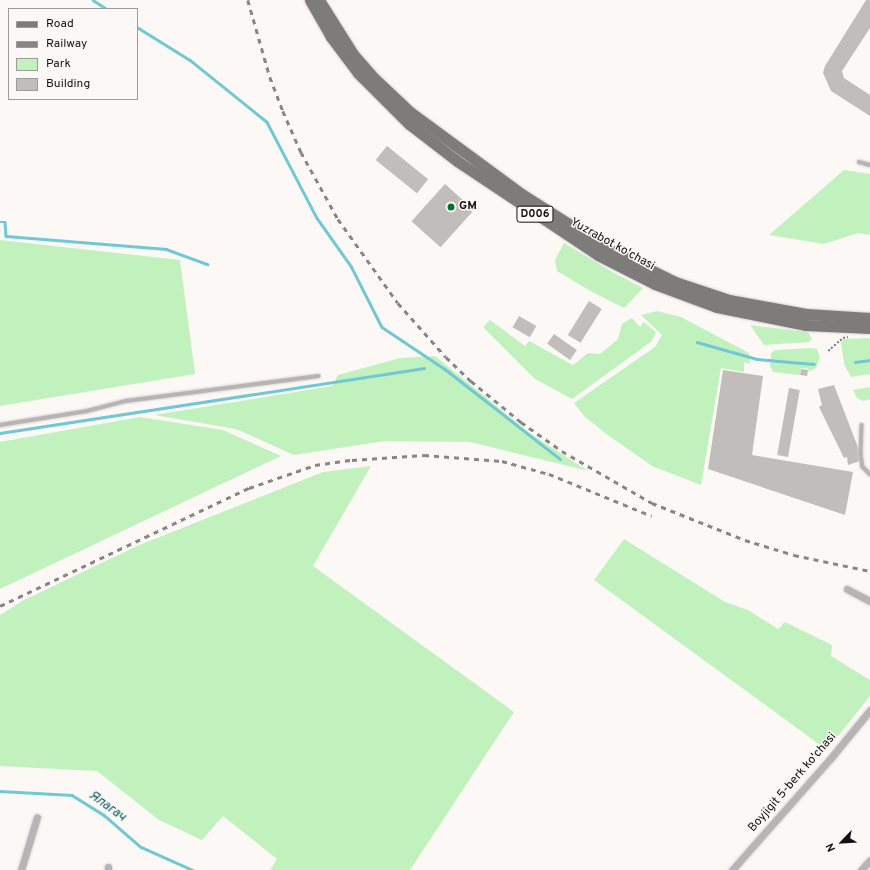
<!DOCTYPE html>
<html>
<head>
<meta charset="utf-8">
<style>
  body { margin:0 }
  #map { position:relative; width:870px; height:870px; overflow:hidden; background:#fcf8f6; font-family:Overpass,sans-serif }
  div>[style] { position:absolute }
  .green>* { inset:0; background:#c1f2be }
  .stream>* { height:2.5px; margin:-1.25px; padding:0 1.25px; transform-origin:1.25px; border-radius:1.25px; background:#6fc8d3 }
  .building>* { inset:0; background:#c1bdbb; transform-origin:0 0 }
  .path>* { height:1.5px; margin-top:-0.75px; transform-origin:0; background:repeating-linear-gradient(90deg,#7d7a79 0 2px,transparent 0 4px) }
  .roads { filter:drop-shadow(0 0 1px #d7d3d1) drop-shadow(0 0 1px #d7d3d1) }
  .lane>* { height:3.5px; margin:-1.75px; padding:0 1.75px; transform-origin:1.75px; border-radius:1.75px; background:#b6b5b4 }
  .street>* { height:7px; margin:-3.5px; padding:0 3.5px; transform-origin:3.5px; border-radius:3.5px; background:#b6b5b4 }
  .primary>* { height:11px; margin:-5.5px; padding:0 5.5px; transform-origin:5.5px; border-radius:5.5px; background:#7e7c7a }
  .rail>* { height:2.5px; margin-top:-1.25px; transform-origin:0; background:repeating-linear-gradient(90deg,#888584 0 5px,transparent 0 10px) }
  .dots>* { width:11px; height:11px; translate:-50% -50%; box-sizing:border-box; border:2px solid #fcf8f6; border-radius:50% }
  span { translate:-50% -50%; white-space:nowrap; text-align:center; line-height:1.15; -webkit-text-stroke:3px #fcf8f6; paint-order:stroke }
  .shield-label span { padding:1px 3px; background:#fcf8f6; border:1px solid; border-radius:3px; -webkit-text-stroke-width:0 }
  .shield-label { font-size:11px; color:#121010; font-weight:700 }
  .poi-label { font-size:12px; color:#121010; font-weight:700 }
  .left { translate:0 -50%; text-align:left }
  .street-label { font-size:12px; color:#121010 }
  .water-label { font-size:13px; color:#055760; font-style:italic }
  .legend { position:absolute; left:8px; top:8px; width:130px; height:92px; box-sizing:border-box; background:#fcf8f6; border:1px solid #9e9b9a; margin:0; padding:5px 7px; list-style:none; font-size:12px; color:#121010 }
  .legend li { display:flex; align-items:center; gap:8px; height:20px }
  .legend b { width:20px; border:1px solid #9e9b9a }
  .north { position:absolute; left:822px; top:822px; width:40px; height:40px; -webkit-text-stroke:3px #fcf8f6; paint-order:stroke; rotate:245deg; font-size:11px; font-weight:700; line-height:16px; text-align:center; color:#121010 }
  .north::after { content:''; display:block; margin:auto; width:14px; height:18px; background:#121010; clip-path:polygon(50% 0,100% 100%,50% 72%,0 100%) }
</style>
</head>
<body>
<div id="map">
  <div class="green">
    <div style="clip-path:polygon(844px 170px,870px 174px,870px 235px,858px 233px,824px 244px,769px 235px)"></div>
    <div style="clip-path:polygon(0 240px,180px 260px,195px 374px,0 406px)"></div>
    <div style="clip-path:polygon(564px 243px,614px 273px,643px 288px,624px 308px,592px 292px,557px 271px,555px 260px)"></div>
    <div style="clip-path:polygon(657px 311px,681px 317px,749px 353px,750px 364px,744px 362px,744px 372px,721px 368px,701px 485px,652px 466px,605px 433px,584px 416px,574px 403px,655px 347px,662px 335px,641px 315px)"></div>
    <div style="clip-path:polygon(632px 318px,640px 327px,644px 322px,656px 332px,652px 341px,572px 399px,535px 379px,483px 327px,490px 320px,525px 346px,529px 341px,573px 365px,588px 353px,600px 354px,618px 339px,622px 324px)"></div>
    <div style="clip-path:polygon(750px 325px,808px 332px,812px 339px,809px 342px,764px 345px)"></div>
    <div style="clip-path:polygon(870px 338px,870px 374px,851px 377px,844px 364px,841px 342px,844px 339px)"></div>
    <div style="clip-path:polygon(811px 348px,817px 349px,820px 357px,816px 368px,808px 372px,809px 369px,801px 368px,800px 375px,773px 372px,770px 366px,771px 353px,775px 350px)"></div>
    <div style="clip-path:polygon(435px 356px,531px 434px,588px 471px,470px 442px,385px 441px,294px 455px,236px 429px,154px 415px,332px 386px,338px 375px,400px 358px)"></div>
    <div style="clip-path:polygon(870px 387px,870px 399px,863px 401px,857px 398px,853px 390px)"></div>
    <div style="clip-path:polygon(140px 417px,223px 430px,281px 456px,0 589px,0 442px)"></div>
    <div style="clip-path:polygon(371px 466px,313px 566px,514px 712px,410px 870px,270px 870px,277px 859px,223px 816px,202px 840px,159px 820px,97px 771px,0 766px,0 615px,22px 601px,137px 546px,323px 472px)"></div>
    <div style="clip-path:polygon(624px 539px,725px 602px,748px 610px,778px 629px,785px 622px,832px 645px,831px 656px,870px 680px,870px 696px,827px 750px,594px 580px)"></div>
  </div>
  <div class="stream">
    <div style="left:93px;top:0;width:17px;rotate:33deg"></div>
    <div style="left:137px;top:27px;width:62px;rotate:31.9deg"></div>
    <div style="left:190px;top:60px;width:99px;rotate:38.8deg"></div>
    <div style="left:267px;top:122px;width:108px;rotate:62.5deg"></div>
    <div style="left:317px;top:218px;width:59px;rotate:54.7deg"></div>
    <div style="left:351px;top:266px;width:68px;rotate:63.1deg"></div>
    <div style="left:382px;top:327px;width:76px;rotate:33.7deg"></div>
    <div style="left:445px;top:369px;width:146px;rotate:38deg"></div>
    <div style="left:0;top:222px;width:5px"></div>
    <div style="left:5px;top:222px;width:14px;rotate:86deg"></div>
    <div style="left:6px;top:236px;width:161px;rotate:4.6deg"></div>
    <div style="left:166px;top:249px;width:44px;rotate:20.1deg"></div>
    <div style="left:697px;top:342px;width:62px;rotate:15.8deg"></div>
    <div style="left:757px;top:359px;width:57px;rotate:5deg"></div>
    <div style="left:855px;top:362px;width:15px;rotate:-8deg"></div>
    <div style="left:0;top:433px;width:429px;rotate:-8.7deg"></div>
    <div style="left:0;top:791px;width:72px;rotate:3.2deg"></div>
    <div style="left:72px;top:795px;width:38px;rotate:32deg"></div>
    <div style="left:104px;top:815px;width:49px;rotate:40.9deg"></div>
    <div style="left:141px;top:847px;width:57px;rotate:23.9deg"></div>
  </div>
  <div class="building">
    <div style="clip-path:polygon(866px 0,870px 0,870px 28px,842px 71px,844px 78px,870px 95px,870px 116px,831px 91px,823px 73px,825px 66px)"></div>
    <div style="left:387px;top:146px;width:53px;height:18px;rotate:39deg"></div>
    <div style="left:445px;top:184px;width:39px;height:50px;rotate:42deg"></div>
    <div style="left:589px;top:301px;width:15px;height:40px;rotate:32deg"></div>
    <div style="left:519px;top:316px;width:20px;height:13px;rotate:30deg"></div>
    <div style="left:554px;top:334px;width:28px;height:12px;rotate:35deg"></div>
    <div style="left:801px;top:369px;width:7px;height:6px;rotate:8deg"></div>
    <div style="clip-path:polygon(723px 370px,763px 376px,752px 455px,853px 472px,845px 515px,708px 469px)"></div>
    <div style="clip-path:polygon(834px 385px,859px 450px,860px 461px,848px 465px,847px 457px,844px 458px,819px 407px,822px 405px,818px 389px)"></div>
    <div style="left:789px;top:388px;width:11px;height:68px;rotate:10deg"></div>
  </div>
  <div class="path">
    <div style="left:828px;top:351px;width:20px;rotate:-41deg"></div>
    <div style="left:843px;top:338px;width:5px;rotate:-11deg"></div>
  </div>
  <div class="roads">
    <div class="lane">
      <div style="left:859px;top:162px;width:11px;rotate:15deg"></div>
      <div style="left:0;top:425px;width:88px;rotate:-9.1deg"></div>
      <div style="left:87px;top:411px;width:40px;rotate:-14.4deg"></div>
      <div style="left:126px;top:401px;width:194px;rotate:-7.4deg"></div>
      <div style="left:862px;top:425px;width:30px;rotate:92deg"></div>
      <div style="left:861px;top:455px;width:12px;rotate:81deg"></div>
      <div style="left:863px;top:467px;width:10px;rotate:45deg"></div>
    </div>
    <div class="street">
      <div style="left:847px;top:589px;width:26px;rotate:28deg"></div>
      <div style="left:21px;top:870px;width:55px;rotate:-73.2deg"></div>
      <div style="left:108px;top:870px;width:3px;rotate:-90deg"></div>
      <div style="left:732px;top:870px;width:148px;rotate:-48.6deg"></div>
      <div style="left:830px;top:759px;width:63px;rotate:-50.8deg"></div>
      <div style="left:861px;top:870px;width:13px;rotate:-48deg"></div>
    </div>
    <div class="primary">
      <div style="left:310px;top:0;width:43px;rotate:60.4deg"></div>
      <div style="left:331px;top:37px;width:45px;rotate:53.1deg"></div>
      <div style="left:358px;top:73px;width:72px;rotate:45deg"></div>
      <div style="left:409px;top:124px;width:61px;rotate:37.6deg"></div>
      <div style="left:457px;top:161px;width:169px;rotate:33.7deg"></div>
      <div style="left:598px;top:255px;width:64px;rotate:27deg"></div>
      <div style="left:655px;top:284px;width:66px;rotate:20.4deg"></div>
      <div style="left:717px;top:307px;width:91px;rotate:11.4deg"></div>
      <div style="left:806px;top:325px;width:64px;rotate:2.7deg"></div>
      <div style="left:319px;top:0;width:64px;rotate:57.8deg"></div>
      <div style="left:353px;top:54px;width:32px;rotate:49deg"></div>
      <div style="left:374px;top:78px;width:50px;rotate:43.4deg"></div>
      <div style="left:410px;top:112px;width:140px;rotate:36.3deg"></div>
      <div style="left:523px;top:195px;width:103px;rotate:32.3deg"></div>
      <div style="left:610px;top:250px;width:72px;rotate:26.2deg"></div>
      <div style="left:675px;top:282px;width:57px;rotate:18.4deg"></div>
      <div style="left:729px;top:300px;width:78px;rotate:10.3deg"></div>
      <div style="left:806px;top:314px;width:64px;rotate:3.6deg"></div>
    </div>
  </div>
  <div class="rail">
    <div style="left:248px;top:0;width:80px;rotate:74.1deg"></div>
    <div style="left:270px;top:77px;width:36px;rotate:69deg"></div>
    <div style="left:283px;top:111px;width:45px;rotate:66.3deg"></div>
    <div style="left:301px;top:152px;width:77px;rotate:61.1deg"></div>
    <div style="left:338px;top:219px;width:103px;rotate:54.5deg"></div>
    <div style="left:398px;top:303px;width:72px;rotate:48.4deg"></div>
    <div style="left:446px;top:357px;width:35px;rotate:44deg"></div>
    <div style="left:471px;top:381px;width:65px;rotate:39.4deg"></div>
    <div style="left:521px;top:422px;width:50px;rotate:35.3deg"></div>
    <div style="left:562px;top:451px;width:104px;rotate:30deg"></div>
    <div style="left:652px;top:503px;width:100px;rotate:21.7deg"></div>
    <div style="left:745px;top:540px;width:51px;rotate:17deg"></div>
    <div style="left:794px;top:555px;width:78px;rotate:11.9deg"></div>
    <div style="left:0;top:606px;width:276px;rotate:-25.4deg"></div>
    <div style="left:249px;top:488px;width:70px;rotate:-19.2deg"></div>
    <div style="left:315px;top:465px;width:37px;rotate:-8deg"></div>
    <div style="left:352px;top:460px;width:72px;rotate:-4deg"></div>
    <div style="left:424px;top:455px;width:78px;rotate:4.4deg"></div>
    <div style="left:502px;top:461px;width:49px;rotate:15.5deg"></div>
    <div style="left:549px;top:474px;width:111px;rotate:22.2deg"></div>
  </div>
  <div class="dots">
    <div style="left:451px;top:207px;background:#007529"></div>
  </div>
  <div class="shield-label">
    <span style="left:535px;top:214px">D006</span>
  </div>
  <div class="poi-label">
    <span class="left" style="left:459px;top:207px">GM</span>
  </div>
  <div class="street-label">
    <span style="left:612px;top:245px;rotate:29deg">Yuzrabot ko'chasi</span>
    <span style="left:793px;top:783px;rotate:-49deg">Boyjigit 5-berk ko'chasi</span>
  </div>
  <div class="water-label">
    <span style="left:107px;top:807px;rotate:36deg">Ялагач</span>
  </div>
  <ul class="legend">
  <li><b style="height:5px;background:#7e7c7a"></b>Road</li>
  <li><b style="height:5px;background:#888584"></b>Railway</li>
  <li><b style="height:11px;background:#c1f2be"></b>Park</li>
  <li><b style="height:11px;background:#c1bdbb"></b>Building</li>
  </ul>
  <div class="north">N</div>
</div>
</body>
</html>
